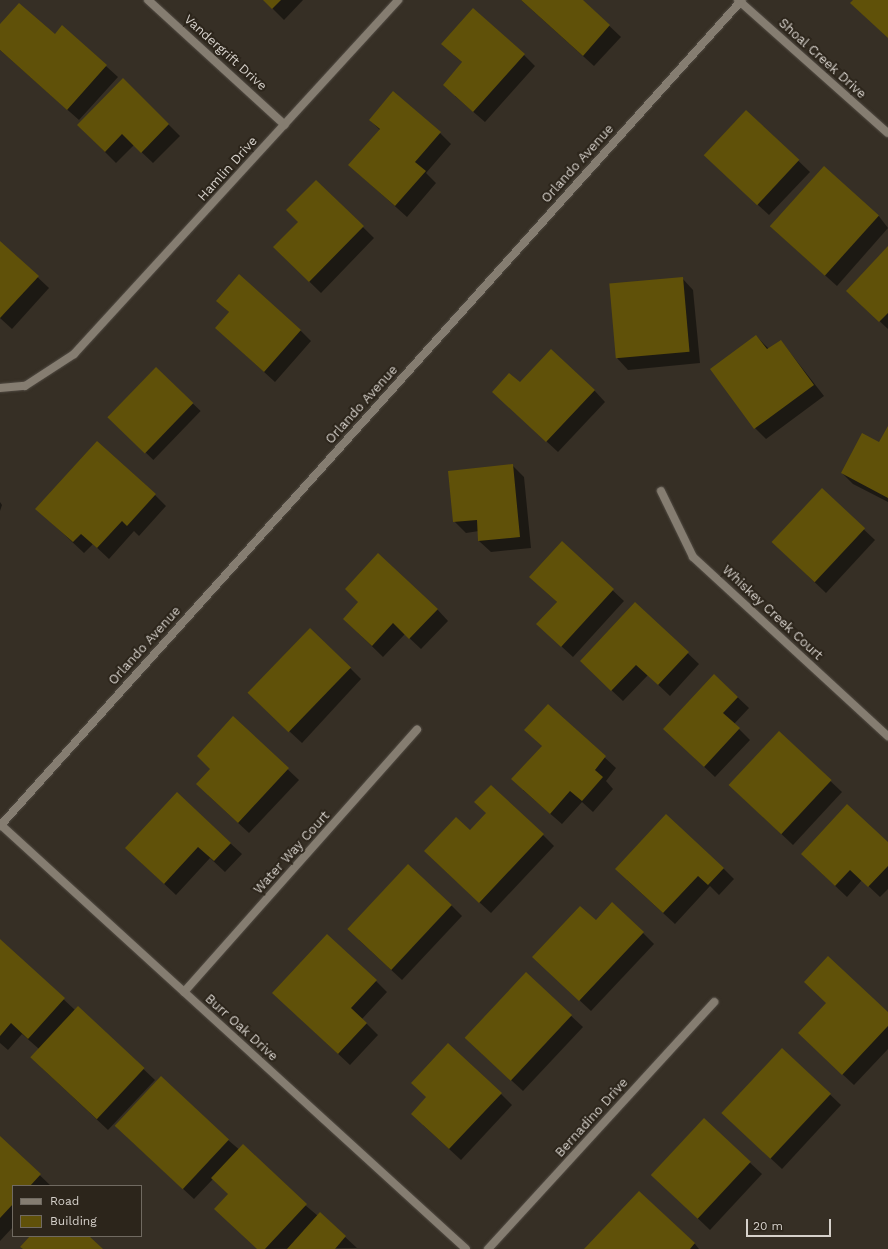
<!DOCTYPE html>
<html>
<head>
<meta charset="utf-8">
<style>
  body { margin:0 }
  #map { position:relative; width:888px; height:1249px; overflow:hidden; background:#362f25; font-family:"Work Sans",sans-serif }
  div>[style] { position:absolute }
  .shadow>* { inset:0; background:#0007; transform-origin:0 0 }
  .building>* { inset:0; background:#605109; transform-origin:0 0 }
  .roads { filter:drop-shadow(0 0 1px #514b43) drop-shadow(0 0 1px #514b43) }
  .minor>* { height:8px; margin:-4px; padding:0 4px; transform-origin:4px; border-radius:4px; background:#857d71 }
  .tertiary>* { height:8px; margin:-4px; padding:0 4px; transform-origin:4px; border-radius:4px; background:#857d71 }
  span { translate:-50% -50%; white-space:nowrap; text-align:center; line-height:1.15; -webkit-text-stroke:4px #2c251b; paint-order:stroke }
  .street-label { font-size:13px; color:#d6d1cb }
  .legend { position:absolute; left:12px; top:1185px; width:130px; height:52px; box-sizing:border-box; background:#2c251b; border:1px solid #706a61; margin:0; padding:5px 7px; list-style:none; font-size:12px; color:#d6d1cb }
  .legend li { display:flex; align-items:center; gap:8px; height:20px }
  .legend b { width:20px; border:1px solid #706a61 }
  .scale { position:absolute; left:746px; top:1219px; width:85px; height:18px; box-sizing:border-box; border:2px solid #d6d1cb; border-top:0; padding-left:5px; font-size:12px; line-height:14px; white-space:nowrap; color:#d6d1cb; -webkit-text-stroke:3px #2c251b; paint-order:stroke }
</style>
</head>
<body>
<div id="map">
  <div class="shadow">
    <div style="clip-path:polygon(264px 0,303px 0,284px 20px)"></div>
    <div style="clip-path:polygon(521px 0,582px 0,621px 37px,594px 66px)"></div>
    <div style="clip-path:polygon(0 26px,55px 36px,63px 27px,118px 77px,79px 120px,0 50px)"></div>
    <div style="clip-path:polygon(454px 55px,524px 55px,535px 66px,485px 122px,455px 96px,463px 63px)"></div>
    <div style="clip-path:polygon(123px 79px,180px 136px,153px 163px,134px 145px,116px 163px,78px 125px)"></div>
    <div style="clip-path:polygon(746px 111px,810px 172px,769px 215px,716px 166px)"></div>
    <div style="clip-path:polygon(370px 120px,440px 133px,451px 144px,426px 173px,436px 183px,407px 217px,349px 165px,380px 130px)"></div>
    <div style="clip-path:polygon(316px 181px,374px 238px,321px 293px,274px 247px,300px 222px)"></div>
    <div style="clip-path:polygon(878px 215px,888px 228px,837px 286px,771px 227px)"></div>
    <div style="clip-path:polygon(0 242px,49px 288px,12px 329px,0 318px)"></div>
    <div style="clip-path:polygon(888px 248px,888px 329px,859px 302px)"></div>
    <div style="clip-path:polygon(682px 278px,693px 290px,700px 363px,628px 370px,617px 358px)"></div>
    <div style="clip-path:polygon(217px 301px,300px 330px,311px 341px,275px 382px,216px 328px,230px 313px)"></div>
    <div style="clip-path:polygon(756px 336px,769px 349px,781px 341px,824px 396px,766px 439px,755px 428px)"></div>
    <div style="left:156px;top:368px;width:62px;height:68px;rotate:44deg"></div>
    <div style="clip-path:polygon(594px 390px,605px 402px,558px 452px,505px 403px)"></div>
    <div style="clip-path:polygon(888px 428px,888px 502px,853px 484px,842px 473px,880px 444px)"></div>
    <div style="clip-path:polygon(513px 466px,524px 477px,531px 548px,491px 552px,479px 541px,479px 531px,466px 533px,454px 521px)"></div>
    <div style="clip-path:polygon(822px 490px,875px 540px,826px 593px,784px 553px)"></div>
    <div style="clip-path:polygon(155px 495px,166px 506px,139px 536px,134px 531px,109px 559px,93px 544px,84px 553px,37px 509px)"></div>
    <div style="clip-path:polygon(0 502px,2px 505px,0 511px)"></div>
    <div style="clip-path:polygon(562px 543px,624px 601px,573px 657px,549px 635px,558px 603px,542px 588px)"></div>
    <div style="clip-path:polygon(635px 603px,699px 664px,670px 696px,648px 675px,623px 701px,592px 672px)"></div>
    <div style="clip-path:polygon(437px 609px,448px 621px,421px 649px,405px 634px,383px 657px,344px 619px)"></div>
    <div style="clip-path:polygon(350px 668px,361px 679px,302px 743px,261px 705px)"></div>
    <div style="clip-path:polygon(714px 675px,749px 708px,734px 724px,750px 740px,715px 777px,676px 740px)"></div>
    <div style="clip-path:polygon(548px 705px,616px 768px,606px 781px,613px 789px,593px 812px,582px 802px,562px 824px,523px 790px,543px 746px)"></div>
    <div style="clip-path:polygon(233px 718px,299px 780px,249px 833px,208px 795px,211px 769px)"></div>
    <div style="clip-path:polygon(779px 733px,842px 792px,793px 845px,741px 796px)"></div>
    <div style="clip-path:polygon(470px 831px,543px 835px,554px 846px,491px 913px,436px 862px)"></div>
    <div style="clip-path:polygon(230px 843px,242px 854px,225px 872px,210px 858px,176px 895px,126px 848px)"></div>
    <div style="clip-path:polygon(888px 844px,888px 889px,880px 897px,862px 880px,847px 897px,813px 865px)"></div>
    <div style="clip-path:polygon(723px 868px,734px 879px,719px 895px,710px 886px,675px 924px,627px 880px)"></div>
    <div style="clip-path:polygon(451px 905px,462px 916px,402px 980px,359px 940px)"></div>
    <div style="clip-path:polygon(596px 921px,643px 933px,654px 944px,591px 1011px,545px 968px)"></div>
    <div style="clip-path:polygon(0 940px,75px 1010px,78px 1007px,155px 1080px,108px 1130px,42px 1068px,39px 1049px,22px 1034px,8px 1050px,0 1043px)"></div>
    <div style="clip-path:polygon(526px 974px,583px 1027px,523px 1091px,477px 1049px)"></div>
    <div style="clip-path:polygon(376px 981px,387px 992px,362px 1019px,378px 1035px,350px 1065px,285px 1004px)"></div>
    <div style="clip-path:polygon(888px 1013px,888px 1049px,854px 1085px,810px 1044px)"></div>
    <div style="clip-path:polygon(782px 1049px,841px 1105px,782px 1169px,734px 1124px)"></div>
    <div style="clip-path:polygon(501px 1094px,512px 1105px,461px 1160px,423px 1125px,427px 1098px)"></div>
    <div style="clip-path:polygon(704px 1120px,762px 1174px,710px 1230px,664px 1186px)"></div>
    <div style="clip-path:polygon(0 1137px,51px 1186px,13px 1186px,13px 1227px,0 1241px)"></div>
    <div style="clip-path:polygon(127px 1137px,228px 1140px,318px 1216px,320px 1214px,357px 1248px,258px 1249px,229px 1194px,213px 1179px,194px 1199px)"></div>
    <div style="clip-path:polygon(639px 1192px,695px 1244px,699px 1249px,586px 1249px)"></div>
  </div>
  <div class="building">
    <div style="clip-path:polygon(263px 0,281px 0,272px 9px)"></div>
    <div style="clip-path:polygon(521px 0,583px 0,610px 25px,583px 56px)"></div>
    <div style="clip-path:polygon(853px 0,888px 0,888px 38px,850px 3px)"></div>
    <div style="clip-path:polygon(19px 3px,55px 34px,62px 25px,107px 65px,67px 110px,0 50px,0 24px)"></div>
    <div style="clip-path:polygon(473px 8px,525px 54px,473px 112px,443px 85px,462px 62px,441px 44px)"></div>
    <div style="clip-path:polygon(123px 78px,169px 124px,141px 153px,122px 134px,105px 152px,77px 125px)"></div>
    <div style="clip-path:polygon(393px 91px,441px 132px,415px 162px,426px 171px,395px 206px,348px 165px,380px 129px,369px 120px)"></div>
    <div style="left:746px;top:110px;width:73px;height:62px;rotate:43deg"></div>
    <div style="left:824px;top:166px;width:74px;height:81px;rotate:42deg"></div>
    <div style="clip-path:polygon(316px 180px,364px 226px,309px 282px,273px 247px,298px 222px,286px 210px)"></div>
    <div style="clip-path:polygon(0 241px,39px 276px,0 318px)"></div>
    <div style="clip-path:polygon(888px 246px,888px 313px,879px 322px,846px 291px)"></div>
    <div style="clip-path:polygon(239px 274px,301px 330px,264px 372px,215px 328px,229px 312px,216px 301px)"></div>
    <div style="left:683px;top:277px;width:75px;height:74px;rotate:85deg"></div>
    <div style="clip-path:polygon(756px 335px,767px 349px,781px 340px,814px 385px,754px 429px,710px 369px)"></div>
    <div style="clip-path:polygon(551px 349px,595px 390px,546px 442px,492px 392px,509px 373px,520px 382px)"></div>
    <div style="left:156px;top:367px;width:52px;height:70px;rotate:44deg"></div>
    <div style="clip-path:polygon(888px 426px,888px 498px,841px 473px,862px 433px,879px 442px)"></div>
    <div style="clip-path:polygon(97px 441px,156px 494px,127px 526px,122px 521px,97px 548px,81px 534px,73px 542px,35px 509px)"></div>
    <div style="clip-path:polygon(513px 464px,520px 537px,478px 541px,477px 520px,453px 522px,448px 471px)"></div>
    <div style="left:822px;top:488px;width:59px;height:74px;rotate:43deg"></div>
    <div style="clip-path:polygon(562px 541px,614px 589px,561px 647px,536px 624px,557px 602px,529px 577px)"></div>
    <div style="clip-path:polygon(378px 553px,438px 609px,409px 639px,393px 623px,372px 646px,343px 619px,358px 602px,345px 589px)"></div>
    <div style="clip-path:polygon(635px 602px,689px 652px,658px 685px,636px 665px,611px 691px,580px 661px)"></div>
    <div style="left:310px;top:628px;width:57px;height:90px;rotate:44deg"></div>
    <div style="clip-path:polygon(714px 674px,738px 697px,723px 713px,740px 728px,704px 767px,663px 729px)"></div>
    <div style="clip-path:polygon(548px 704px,606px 756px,595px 770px,603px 777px,582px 801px,570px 791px,550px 814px,511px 779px,542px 746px,524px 730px)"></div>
    <div style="clip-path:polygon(233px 716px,289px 768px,238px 823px,196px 784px,210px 769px,197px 756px)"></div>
    <div style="left:779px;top:731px;width:72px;height:74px;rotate:43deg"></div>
    <div style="clip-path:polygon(491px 785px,544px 834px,479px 903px,424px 851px,456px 817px,470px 830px,486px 813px,474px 802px)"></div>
    <div style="clip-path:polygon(177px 792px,231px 843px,214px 861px,198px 847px,164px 884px,125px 848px)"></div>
    <div style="clip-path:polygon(847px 804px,888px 842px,888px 866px,868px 887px,850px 870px,835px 886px,801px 854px)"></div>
    <div style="clip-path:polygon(666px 814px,724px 868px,708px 885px,698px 876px,663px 913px,615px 869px)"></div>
    <div style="left:408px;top:864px;width:60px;height:89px;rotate:43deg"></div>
    <div style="clip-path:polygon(612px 902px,644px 932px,579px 1001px,532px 957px,580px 906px,596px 920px)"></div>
    <div style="clip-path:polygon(327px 934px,377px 980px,351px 1008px,367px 1023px,338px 1054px,272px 993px)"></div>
    <div style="clip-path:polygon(0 939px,65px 998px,28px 1039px,11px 1023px,0 1036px)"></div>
    <div style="clip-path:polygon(828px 956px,888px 1012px,888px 1026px,842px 1075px,798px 1033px,826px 1003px,804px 982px)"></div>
    <div style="left:526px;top:972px;width:63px;height:90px;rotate:43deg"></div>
    <div style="left:78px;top:1006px;width:91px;height:70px;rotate:43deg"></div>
    <div style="clip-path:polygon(448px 1043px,502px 1093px,449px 1149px,411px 1114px,426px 1097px,411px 1083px)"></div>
    <div style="left:782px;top:1048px;width:67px;height:89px;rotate:43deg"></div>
    <div style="left:161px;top:1076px;width:93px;height:68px;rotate:43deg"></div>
    <div style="left:704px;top:1118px;width:64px;height:78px;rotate:43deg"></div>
    <div style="clip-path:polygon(0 1136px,41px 1174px,30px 1186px,13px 1186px,13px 1204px,0 1218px)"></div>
    <div style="clip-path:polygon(243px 1144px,307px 1204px,265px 1249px,257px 1249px,214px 1209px,228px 1194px,211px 1178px)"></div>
    <div style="clip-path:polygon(639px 1191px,695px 1243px,690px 1249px,584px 1249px)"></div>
    <div style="clip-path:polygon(320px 1212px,346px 1236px,335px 1249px,287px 1249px)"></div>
    <div style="clip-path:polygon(30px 1236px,89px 1236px,103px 1249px,23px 1249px,20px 1247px)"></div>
  </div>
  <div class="roads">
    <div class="minor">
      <div style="left:148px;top:0;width:185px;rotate:42.4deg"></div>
      <div style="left:738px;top:0;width:200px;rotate:41.6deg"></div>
      <div style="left:0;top:388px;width:25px;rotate:-5deg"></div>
      <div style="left:25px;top:386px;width:59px;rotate:-33.1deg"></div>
      <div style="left:74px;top:354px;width:480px;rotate:-47.5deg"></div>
      <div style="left:661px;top:491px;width:73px;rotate:64.1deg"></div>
      <div style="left:693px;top:557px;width:265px;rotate:42.6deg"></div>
      <div style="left:1px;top:825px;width:629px;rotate:42.36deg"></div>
      <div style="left:184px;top:992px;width:351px;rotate:-48.4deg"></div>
      <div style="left:488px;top:1249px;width:335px;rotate:-47.5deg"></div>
    </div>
    <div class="tertiary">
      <div style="left:0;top:826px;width:1110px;rotate:-48.07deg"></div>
    </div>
  </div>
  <div class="street-label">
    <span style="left:225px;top:53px;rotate:42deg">Vandergrift Drive</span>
    <span style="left:822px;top:59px;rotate:42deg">Shoal Creek Drive</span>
    <span style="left:578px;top:164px;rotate:-48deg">Orlando Avenue</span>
    <span style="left:228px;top:169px;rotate:-48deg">Hamlin Drive</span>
    <span style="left:362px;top:405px;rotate:-48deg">Orlando Avenue</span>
    <span style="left:772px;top:613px;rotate:43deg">Whiskey Creek Court</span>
    <span style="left:145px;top:646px;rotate:-48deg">Orlando Avenue</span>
    <span style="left:292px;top:853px;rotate:-48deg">Water Way Court</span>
    <span style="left:241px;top:1028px;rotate:42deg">Burr Oak Drive</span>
    <span style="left:592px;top:1118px;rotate:-48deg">Bernadino Drive</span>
  </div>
  <ul class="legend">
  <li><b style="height:5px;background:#857d71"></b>Road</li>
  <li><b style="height:11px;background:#605109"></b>Building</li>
  </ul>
  <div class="scale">20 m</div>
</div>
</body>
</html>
